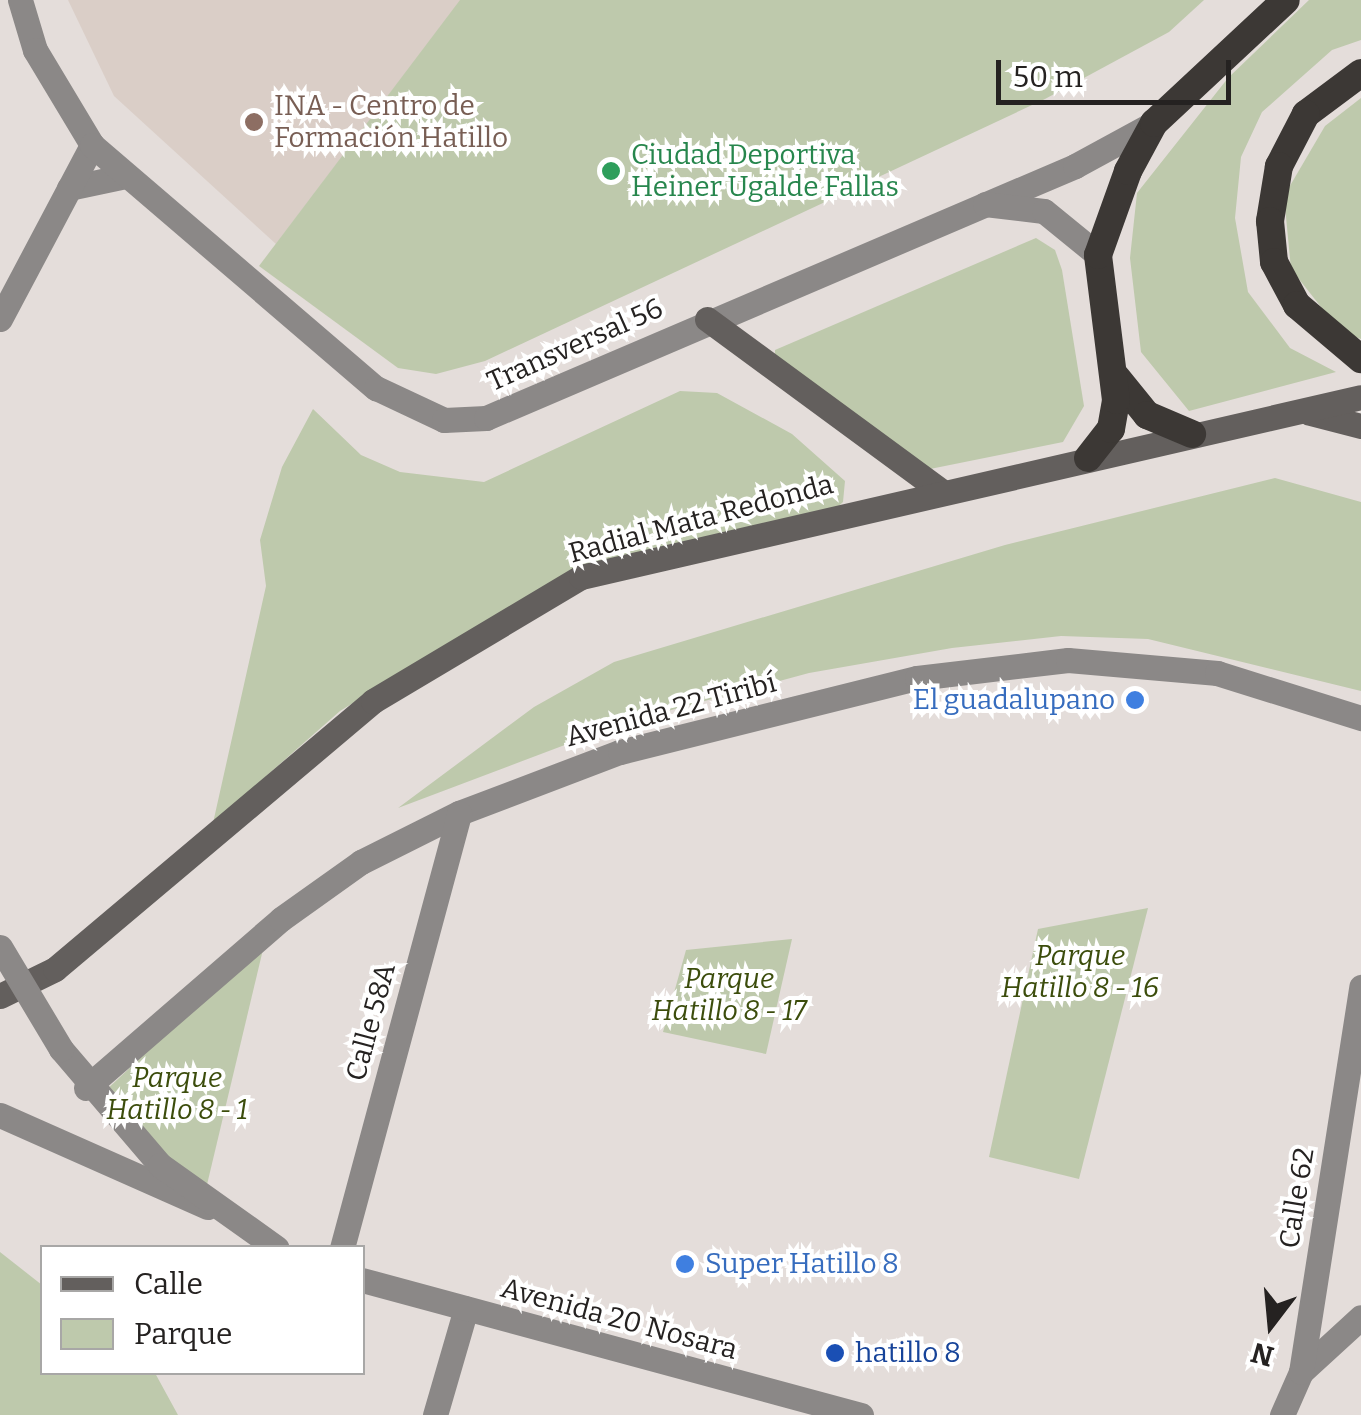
<!DOCTYPE html>
<html>
<head>
<meta charset="utf-8">
<style>
  body { margin:0 }
  #map { position:relative; width:1361px; height:1415px; overflow:hidden; background:#e4ddda; font-family:Bitter,serif }
  div>[style] { position:absolute }
  .built>* { inset:0; background:#dacec7 }
  .green>* { inset:0; background:#bec9ac }
  .minor>* { height:25px; margin:-12.5px; padding:0 12.5px; transform-origin:12.5px; border-radius:12.5px; background:#8b8887 }
  .tertiary>* { height:25px; margin:-12.5px; padding:0 12.5px; transform-origin:12.5px; border-radius:12.5px; background:#8b8887 }
  .secondary>* { height:25px; margin:-12.5px; padding:0 12.5px; transform-origin:12.5px; border-radius:12.5px; background:#635f5d }
  .trunk>* { height:28px; margin:-14px; padding:0 14px; transform-origin:14px; border-radius:14px; background:#3c3835 }
  .tertiary-bridge>* { height:25px; margin:-12.5px; padding:0 12.5px; transform-origin:12.5px; border-radius:12.5px; background:#8b8887 }
  .dots>* { width:28px; height:28px; translate:-50% -50%; box-sizing:border-box; border:5px solid #fff; border-radius:50% }
  span { translate:-50% -50%; white-space:nowrap; text-align:center; line-height:1.15; -webkit-text-stroke:8px #fff; paint-order:stroke }
  .education-label { font-size:28px; color:#785e54 }
  .left { translate:0 -50%; text-align:left }
  .leisure-label { font-size:28px; color:#27864d }
  .street-label { font-size:28px; color:#252221 }
  .shop-label { font-size:28px; color:#366cbe }
  .right { translate:-100% -50%; text-align:right }
  .park-label { font-size:28px; color:#3c4d0c; font-style:italic }
  .transit-label { font-size:28px; color:#164399 }
  .legend { position:absolute; left:40px; top:1245px; width:325px; height:130px; box-sizing:border-box; background:#fff; border:2px solid #a8a7a6; margin:0; padding:12px 18px; list-style:none; font-size:30px; color:#252221 }
  .legend li { display:flex; align-items:center; gap:20px; height:50px }
  .legend b { width:50px; border:2px solid #a8a7a6 }
  .north { position:absolute; left:1221px; top:1275px; width:100px; height:100px; -webkit-text-stroke:8px #fff; paint-order:stroke; rotate:196deg; font-size:28px; font-weight:700; line-height:40px; text-align:center; color:#252221 }
  .north::after { content:''; display:block; margin:auto; width:35px; height:45px; background:#252221; clip-path:polygon(50% 0,100% 100%,50% 72%,0 100%) }
  .scale { position:absolute; left:996px; top:60px; width:235px; height:45px; box-sizing:border-box; border:5px solid #252221; border-top:0; padding-left:12px; font-size:30px; line-height:35px; white-space:nowrap; color:#252221; -webkit-text-stroke:8px #fff; paint-order:stroke }
</style>
</head>
<body>
<div id="map">
  <div class="built">
    <div style="clip-path:polygon(68px 0,461px 0,276px 244px,114px 96px)"></div>
  </div>
  <div class="green">
    <div style="clip-path:polygon(460px 0,1204px 0,1169px 32px,1045px 99px,485px 361px,436px 374px,398px 368px,259px 266px)"></div>
    <div style="clip-path:polygon(1309px 0,1361px 0,1361px 40px,1332px 50px,1262px 112px,1241px 157px,1235px 218px,1248px 292px,1290px 348px,1336px 372px,1189px 411px,1141px 352px,1130px 258px,1137px 193px,1228px 78px)"></div>
    <div style="clip-path:polygon(1361px 98px,1361px 339px,1340px 331px,1291px 269px,1284px 196px,1325px 126px)"></div>
    <div style="clip-path:polygon(1036px 238px,1055px 250px,1062px 270px,1084px 406px,1063px 442px,930px 469px,775px 363px,775px 350px)"></div>
    <div style="clip-path:polygon(680px 391px,717px 393px,792px 434px,845px 481px,843px 502px,827px 517px,501px 612px,340px 711px,213px 823px,266px 586px,260px 540px,282px 467px,313px 409px,361px 455px,400px 472px,484px 482px)"></div>
    <div style="clip-path:polygon(1275px 478px,1361px 502px,1361px 691px,1148px 639px,1061px 636px,952px 648px,809px 673px,623px 723px,398px 808px,534px 707px,614px 662px,1005px 545px)"></div>
    <div style="clip-path:polygon(1148px 908px,1079px 1179px,989px 1157px,1038px 929px)"></div>
    <div style="clip-path:polygon(792px 939px,766px 1054px,663px 1032px,686px 950px)"></div>
    <div style="clip-path:polygon(265px 941px,205px 1193px,103px 1093px)"></div>
    <div style="clip-path:polygon(0 1252px,42px 1285px,42px 1372px,155px 1373px,178px 1415px,0 1415px)"></div>
  </div>
  <div class="minor">
    <div style="left:69px;top:188px;width:58px;rotate:-11.9deg"></div>
    <div style="left:0;top:319px;width:197px;rotate:-62.1deg"></div>
    <div style="left:86px;top:1088px;width:258px;rotate:-40.9deg"></div>
    <div style="left:281px;top:919px;width:98px;rotate:-35.5deg"></div>
    <div style="left:361px;top:862px;width:110px;rotate:-26.6deg"></div>
    <div style="left:459px;top:813px;width:172px;rotate:-20.8deg"></div>
    <div style="left:620px;top:752px;width:306px;rotate:-14deg"></div>
    <div style="left:917px;top:678px;width:152px;rotate:-6.8deg"></div>
    <div style="left:1068px;top:660px;width:150px;rotate:5deg"></div>
    <div style="left:1217px;top:673px;width:151px;rotate:17.4deg"></div>
    <div style="left:0;top:1115px;width:227px;rotate:23.9deg"></div>
    <div style="left:342px;top:1248px;width:450px;rotate:-74.9deg"></div>
    <div style="left:1301px;top:1372px;width:81px;rotate:-42.5deg"></div>
    <div style="left:435px;top:1415px;width:111px;rotate:-73.8deg"></div>
    <div style="left:1282px;top:1415px;width:47px;rotate:-66.2deg"></div>
    <div style="left:1301px;top:1372px;width:390px;rotate:-81.1deg"></div>
  </div>
  <div class="tertiary">
    <div style="left:20px;top:0;width:52px;rotate:73.3deg"></div>
    <div style="left:35px;top:50px;width:111px;rotate:59deg"></div>
    <div style="left:92px;top:145px;width:374px;rotate:40.6deg"></div>
    <div style="left:376px;top:388px;width:75px;rotate:25.2deg"></div>
    <div style="left:444px;top:420px;width:42px;rotate:-2.7deg"></div>
    <div style="left:486px;top:418px;width:641px;rotate:-23.16deg"></div>
    <div style="left:1075px;top:166px;width:90px;rotate:-28.6deg"></div>
    <div style="left:985px;top:204px;width:59px;rotate:6.8deg"></div>
    <div style="left:1044px;top:211px;width:70px;rotate:39.2deg"></div>
    <div style="left:61px;top:1049px;width:153px;rotate:49.5deg"></div>
    <div style="left:160px;top:1165px;width:143px;rotate:35.4deg"></div>
    <div style="left:362px;top:1280px;width:517px;rotate:15.14deg"></div>
  </div>
  <div class="secondary">
    <div style="left:707px;top:319px;width:289px;rotate:36.3deg"></div>
    <div style="left:1310px;top:413px;width:53px;rotate:14.3deg"></div>
    <div style="left:0;top:996px;width:61px;rotate:-26.1deg"></div>
    <div style="left:55px;top:969px;width:416px;rotate:-40.1deg"></div>
    <div style="left:373px;top:701px;width:242px;rotate:-30.8deg"></div>
    <div style="left:581px;top:577px;width:800px;rotate:-12.99deg"></div>
  </div>
  <div class="trunk">
    <div style="left:1361px;top:73px;width:69px;rotate:143.3deg"></div>
    <div style="left:1306px;top:114px;width:59px;rotate:117.4deg"></div>
    <div style="left:1279px;top:166px;width:56px;rotate:99.3deg"></div>
    <div style="left:1270px;top:221px;width:41px;rotate:84.4deg"></div>
    <div style="left:1274px;top:262px;width:49px;rotate:61.9deg"></div>
    <div style="left:1297px;top:305px;width:84px;rotate:40.2deg"></div>
    <div style="left:1117px;top:378px;width:48px;rotate:51deg"></div>
    <div style="left:1147px;top:415px;width:49px;rotate:22.9deg"></div>
    <div style="left:1088px;top:458px;width:37px;rotate:-52deg"></div>
    <div style="left:1111px;top:429px;width:29px;rotate:-80deg"></div>
    <div style="left:1116px;top:400px;width:146px;rotate:-97.1deg"></div>
    <div style="left:1098px;top:255px;width:89px;rotate:-70.3deg"></div>
    <div style="left:1128px;top:171px;width:55px;rotate:-61.6deg"></div>
    <div style="left:1154px;top:123px;width:180px;rotate:-43deg"></div>
  </div>
  <div class="tertiary-bridge">
    <div style="left:0;top:947px;width:119px;rotate:59.1deg"></div>
  </div>
  <div class="dots">
    <div style="left:254px;top:122px;background:#8d6e63"></div>
    <div style="left:611px;top:171px;background:#2e9e5b"></div>
    <div style="left:1135px;top:700px;background:#3f7fe0"></div>
    <div style="left:685px;top:1264px;background:#3f7fe0"></div>
    <div style="left:835px;top:1353px;background:#1a4fb4"></div>
  </div>
  <div class="education-label">
    <span class="left" style="left:274px;top:122px">INA - Centro de<br>Formación Hatillo</span>
  </div>
  <div class="leisure-label">
    <span class="left" style="left:631px;top:171px">Ciudad Deportiva<br>Heiner Ugalde Fallas</span>
  </div>
  <div class="street-label">
    <span style="left:575px;top:345px;rotate:-24deg">Transversal 56</span>
    <span style="left:701px;top:519px;rotate:-15deg">Radial Mata Redonda</span>
    <span style="left:671px;top:710px;rotate:-15deg">Avenida 22 Tiribí</span>
    <span style="left:371px;top:1022px;rotate:-75deg">Calle 58A</span>
    <span style="left:1297px;top:1198px;rotate:-81deg">Calle 62</span>
    <span style="left:619px;top:1319px;rotate:15deg">Avenida 20 Nosara</span>
  </div>
  <div class="shop-label">
    <span class="right" style="left:1115px;top:700px">El guadalupano</span>
    <span class="left" style="left:705px;top:1264px">Super Hatillo 8</span>
  </div>
  <div class="park-label">
    <span style="left:1080px;top:972px">Parque<br>Hatillo 8 - 16</span>
    <span style="left:729px;top:995px">Parque<br>Hatillo 8 - 17</span>
    <span style="left:177px;top:1094px">Parque<br>Hatillo 8 - 1</span>
  </div>
  <div class="transit-label">
    <span class="left" style="left:855px;top:1353px">hatillo 8</span>
  </div>
  <ul class="legend">
  <li><b style="height:12px;background:#635f5d"></b>Calle</li>
  <li><b style="height:28px;background:#bec9ac"></b>Parque</li>
  </ul>
  <div class="north">N</div>
  <div class="scale">50 m</div>
</div>
</body>
</html>
